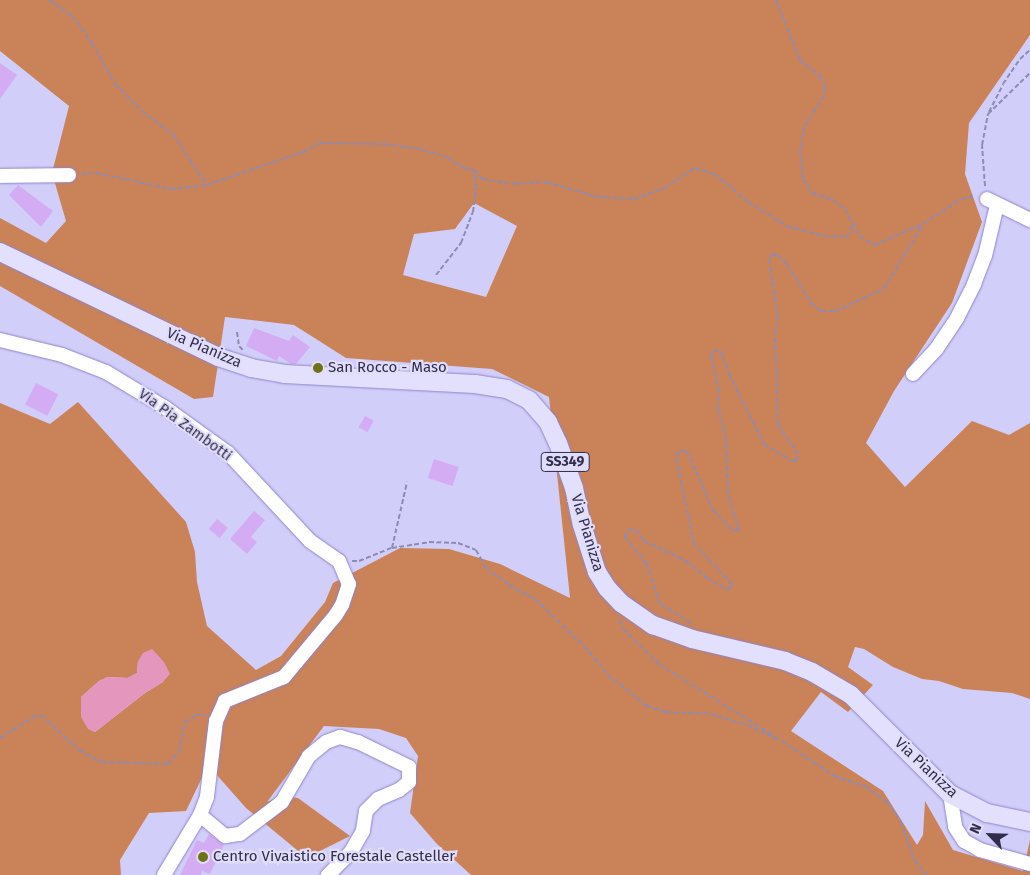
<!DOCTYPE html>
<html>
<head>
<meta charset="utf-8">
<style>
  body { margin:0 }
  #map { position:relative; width:1030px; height:875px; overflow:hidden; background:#d2cefa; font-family:"Fira Sans",sans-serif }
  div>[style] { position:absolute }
  .forest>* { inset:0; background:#ca8259 }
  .water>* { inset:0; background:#e596bc }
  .building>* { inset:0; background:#d4acf3; transform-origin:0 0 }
  .path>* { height:2px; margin-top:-1px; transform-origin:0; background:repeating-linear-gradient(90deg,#908bb1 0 5px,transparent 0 7.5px) }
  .roads { filter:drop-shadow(0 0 1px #8f85ca) drop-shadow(0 0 1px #8f85ca) }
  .minor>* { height:14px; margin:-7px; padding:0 7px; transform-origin:7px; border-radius:7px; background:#fff }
  .major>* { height:18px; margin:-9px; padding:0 9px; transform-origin:9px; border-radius:9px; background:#e3e0fe }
  .dots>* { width:14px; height:14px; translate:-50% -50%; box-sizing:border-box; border:2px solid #e0ddfb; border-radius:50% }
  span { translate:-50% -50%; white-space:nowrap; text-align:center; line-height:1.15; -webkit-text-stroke:4.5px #e0ddfb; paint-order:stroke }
  .shield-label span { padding:1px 4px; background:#e0ddfb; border:1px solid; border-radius:4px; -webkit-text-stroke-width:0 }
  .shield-label { font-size:14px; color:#322d4a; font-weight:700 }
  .street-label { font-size:15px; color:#322d4a }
  .poi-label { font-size:15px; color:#322d4a }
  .left { translate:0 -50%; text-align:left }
  .north { position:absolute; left:965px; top:810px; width:50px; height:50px; -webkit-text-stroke:4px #e0ddfb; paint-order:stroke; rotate:294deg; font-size:14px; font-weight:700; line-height:20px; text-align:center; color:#322d4a }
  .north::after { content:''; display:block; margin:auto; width:18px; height:22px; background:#322d4a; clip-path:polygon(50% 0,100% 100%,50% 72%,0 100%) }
</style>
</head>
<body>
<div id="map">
  <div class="forest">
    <div style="clip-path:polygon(evenodd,0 0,1030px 0,1030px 35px,969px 123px,965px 174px,982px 222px,952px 303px,894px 391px,866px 443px,905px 487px,972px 421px,1009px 435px,1030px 423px,1030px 699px,1012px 693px,963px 689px,939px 681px,922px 679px,893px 667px,864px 649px,855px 647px,848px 667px,873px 685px,848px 712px,821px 692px,791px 731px,883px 791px,917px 845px,923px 835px,925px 801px,953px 850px,1023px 871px,1030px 840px,1030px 875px,471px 875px,437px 844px,410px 813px,418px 756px,406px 738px,379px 729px,324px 726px,267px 802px,281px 796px,298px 798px,350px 836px,314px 854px,303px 855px,246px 808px,208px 765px,186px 811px,149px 813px,120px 860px,121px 875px,0 875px,0 403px,50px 424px,78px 402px,186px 522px,195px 552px,197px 582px,207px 626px,256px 670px,281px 656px,325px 602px,333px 583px,400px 548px,449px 549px,500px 564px,570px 598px,549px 397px,492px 369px,346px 358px,294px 325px,225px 317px,213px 397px,194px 399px,0 286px,0 218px,46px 243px,66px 221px,52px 173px,69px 106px,0 51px,0 0,474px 203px,517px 226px,486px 297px,403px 275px,414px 234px,455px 229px,474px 203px,0 0,138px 661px,163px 682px,145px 693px,95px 732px,89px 729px,81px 697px,99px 681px,108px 677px,128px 678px,137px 673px,138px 661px)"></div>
  </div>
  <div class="water">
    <div style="clip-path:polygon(152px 649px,164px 662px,170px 674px,163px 682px,145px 693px,95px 732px,88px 729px,81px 717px,81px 697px,99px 681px,108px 677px,127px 678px,137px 673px,138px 661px,143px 653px)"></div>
  </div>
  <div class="building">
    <div style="clip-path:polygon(0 63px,17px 75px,0 99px)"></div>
    <div style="clip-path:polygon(18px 185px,53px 211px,41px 227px,9px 195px)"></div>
    <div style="clip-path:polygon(254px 328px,289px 341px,293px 335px,310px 347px,296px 364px,291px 364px,279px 356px,277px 361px,246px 346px)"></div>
    <div style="left:36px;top:383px;width:25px;height:24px;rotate:27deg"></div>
    <div style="left:365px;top:416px;width:10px;height:13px;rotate:29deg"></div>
    <div style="left:434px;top:459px;width:26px;height:20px;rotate:18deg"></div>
    <div style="clip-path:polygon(254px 511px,265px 520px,251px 537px,257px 542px,247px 554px,230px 539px)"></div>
    <div style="left:217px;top:519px;width:14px;height:13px;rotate:39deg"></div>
    <div style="clip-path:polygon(209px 834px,224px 845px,210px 874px,202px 871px,201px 875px,180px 875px,197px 840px,204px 843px)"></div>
  </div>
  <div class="path">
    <div style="left:49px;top:0;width:28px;rotate:35deg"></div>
    <div style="left:72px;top:16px;width:34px;rotate:53deg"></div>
    <div style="left:92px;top:43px;width:47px;rotate:60.7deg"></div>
    <div style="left:115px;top:84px;width:38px;rotate:45deg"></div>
    <div style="left:142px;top:111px;width:39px;rotate:37deg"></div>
    <div style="left:173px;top:134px;width:60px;rotate:56.6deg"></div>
    <div style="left:776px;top:0;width:65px;rotate:68.2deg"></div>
    <div style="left:800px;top:60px;width:26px;rotate:39deg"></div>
    <div style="left:820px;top:76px;width:12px;rotate:66deg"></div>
    <div style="left:825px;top:87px;width:9px;rotate:96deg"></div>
    <div style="left:824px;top:96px;width:37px;rotate:123deg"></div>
    <div style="left:804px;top:127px;width:24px;rotate:99deg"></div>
    <div style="left:800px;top:151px;width:28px;rotate:84deg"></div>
    <div style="left:803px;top:179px;width:17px;rotate:57deg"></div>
    <div style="left:812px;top:193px;width:22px;rotate:18deg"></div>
    <div style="left:833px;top:200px;width:15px;rotate:37deg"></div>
    <div style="left:845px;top:209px;width:31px;rotate:61deg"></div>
    <div style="left:860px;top:236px;width:17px;rotate:33deg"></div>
    <div style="left:874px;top:245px;width:53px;rotate:-23.2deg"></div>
    <div style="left:923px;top:224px;width:45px;rotate:-33.3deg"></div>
    <div style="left:961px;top:199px;width:14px;rotate:-12deg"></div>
    <div style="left:989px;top:112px;width:31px;rotate:-63deg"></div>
    <div style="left:1003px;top:84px;width:30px;rotate:-56deg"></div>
    <div style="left:1020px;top:59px;width:13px;rotate:-42deg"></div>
    <div style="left:81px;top:174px;width:15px;rotate:-4deg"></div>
    <div style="left:96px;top:173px;width:77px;rotate:12deg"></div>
    <div style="left:171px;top:189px;width:36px;rotate:-6deg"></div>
    <div style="left:207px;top:185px;width:102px;rotate:-19deg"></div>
    <div style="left:303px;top:152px;width:19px;rotate:-28deg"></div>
    <div style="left:320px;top:143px;width:65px;rotate:0.9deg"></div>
    <div style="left:385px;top:144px;width:30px;rotate:8deg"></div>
    <div style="left:415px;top:148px;width:33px;rotate:16deg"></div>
    <div style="left:447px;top:157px;width:20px;rotate:33deg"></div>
    <div style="left:464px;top:168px;width:10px;rotate:11deg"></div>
    <div style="left:474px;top:170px;width:12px;rotate:48deg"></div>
    <div style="left:482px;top:179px;width:32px;rotate:9deg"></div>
    <div style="left:514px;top:184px;width:32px;rotate:-4deg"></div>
    <div style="left:546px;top:182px;width:53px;rotate:16.4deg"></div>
    <div style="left:597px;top:197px;width:37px;rotate:3deg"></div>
    <div style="left:634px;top:199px;width:32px;rotate:-20deg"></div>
    <div style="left:664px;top:188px;width:37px;rotate:-33deg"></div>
    <div style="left:695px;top:168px;width:21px;rotate:17deg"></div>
    <div style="left:715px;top:174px;width:43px;rotate:40.3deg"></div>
    <div style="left:748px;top:202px;width:46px;rotate:31.6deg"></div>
    <div style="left:787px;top:226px;width:38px;rotate:15deg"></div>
    <div style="left:824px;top:236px;width:23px;rotate:2deg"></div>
    <div style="left:847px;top:237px;width:14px;rotate:-65deg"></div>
    <div style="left:985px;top:186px;width:41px;rotate:-94.2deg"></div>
    <div style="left:982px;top:145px;width:32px;rotate:-79deg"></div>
    <div style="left:988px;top:114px;width:59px;rotate:-44.3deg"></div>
    <div style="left:436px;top:275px;width:41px;rotate:-52deg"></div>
    <div style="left:461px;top:243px;width:33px;rotate:-69deg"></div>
    <div style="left:473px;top:212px;width:25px;rotate:-83deg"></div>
    <div style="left:476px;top:187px;width:17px;rotate:-97deg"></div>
    <div style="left:237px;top:332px;width:14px;rotate:82deg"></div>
    <div style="left:239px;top:346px;width:6px;rotate:45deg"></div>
    <div style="left:392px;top:548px;width:68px;rotate:-77.2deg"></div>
    <div style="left:352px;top:561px;width:7px"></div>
    <div style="left:359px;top:561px;width:35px;rotate:-22deg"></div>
    <div style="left:392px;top:548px;width:37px;rotate:-9deg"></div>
    <div style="left:429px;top:542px;width:29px;rotate:2deg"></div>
    <div style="left:458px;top:543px;width:19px;rotate:21deg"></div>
    <div style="left:476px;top:550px;width:21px;rotate:61deg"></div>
    <div style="left:486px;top:568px;width:29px;rotate:36deg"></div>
    <div style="left:509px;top:585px;width:30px;rotate:28deg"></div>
    <div style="left:535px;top:599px;width:68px;rotate:43.8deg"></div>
    <div style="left:584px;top:646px;width:38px;rotate:50deg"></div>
    <div style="left:608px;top:675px;width:50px;rotate:38.5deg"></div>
    <div style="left:647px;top:706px;width:20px;rotate:18deg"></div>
    <div style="left:666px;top:712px;width:45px;rotate:2.5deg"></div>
    <div style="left:711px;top:714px;width:38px;rotate:17deg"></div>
    <div style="left:747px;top:725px;width:38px;rotate:25deg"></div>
    <div style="left:782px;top:741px;width:63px;rotate:33.9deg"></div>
    <div style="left:834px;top:776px;width:33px;rotate:18deg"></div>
    <div style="left:865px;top:786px;width:27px;rotate:36deg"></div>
    <div style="left:887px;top:802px;width:24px;rotate:55deg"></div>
    <div style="left:901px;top:822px;width:41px;rotate:70.3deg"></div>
    <div style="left:915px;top:861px;width:18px;rotate:52deg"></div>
    <div style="left:619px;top:620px;width:10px;rotate:66deg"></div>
    <div style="left:623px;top:629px;width:50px;rotate:44.2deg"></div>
    <div style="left:659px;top:664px;width:138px;rotate:32deg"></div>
    <div style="left:691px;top:623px;width:36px;rotate:-148deg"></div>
    <div style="left:660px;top:604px;width:42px;rotate:-108deg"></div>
    <div style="left:647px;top:564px;width:35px;rotate:-129deg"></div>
    <div style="left:625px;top:537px;width:8px;rotate:-67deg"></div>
    <div style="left:628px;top:530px;width:8px"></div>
    <div style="left:636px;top:530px;width:14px;rotate:54deg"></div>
    <div style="left:644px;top:541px;width:47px;rotate:25.5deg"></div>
    <div style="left:686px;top:561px;width:27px;rotate:39deg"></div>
    <div style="left:707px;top:578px;width:24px;rotate:30deg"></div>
    <div style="left:728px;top:590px;width:4px;rotate:-45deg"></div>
    <div style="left:731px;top:587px;width:3px;rotate:-72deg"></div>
    <div style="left:732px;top:584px;width:55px;rotate:-133.5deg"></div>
    <div style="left:694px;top:544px;width:90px;rotate:-101.6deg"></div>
    <div style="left:676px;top:456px;width:6px;rotate:-51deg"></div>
    <div style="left:680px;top:451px;width:7px"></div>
    <div style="left:687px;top:451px;width:64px;rotate:66.2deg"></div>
    <div style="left:713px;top:510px;width:29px;rotate:46deg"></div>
    <div style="left:733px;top:531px;width:6px;rotate:-9deg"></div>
    <div style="left:739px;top:530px;width:39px;rotate:-107deg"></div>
    <div style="left:728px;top:493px;width:53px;rotate:-92.2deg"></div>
    <div style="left:726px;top:440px;width:33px;rotate:-104deg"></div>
    <div style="left:718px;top:408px;width:17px;rotate:-87deg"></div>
    <div style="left:719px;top:391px;width:35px;rotate:-103deg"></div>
    <div style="left:711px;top:357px;width:6px;rotate:-72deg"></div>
    <div style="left:713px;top:351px;width:7px"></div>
    <div style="left:720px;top:351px;width:6px;rotate:59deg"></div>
    <div style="left:723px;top:356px;width:19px;rotate:72deg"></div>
    <div style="left:729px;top:374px;width:78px;rotate:63.4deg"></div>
    <div style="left:764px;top:444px;width:33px;rotate:31deg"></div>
    <div style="left:792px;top:461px;width:4px"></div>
    <div style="left:796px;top:461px;width:7px;rotate:-74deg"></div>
    <div style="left:798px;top:454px;width:35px;rotate:-125deg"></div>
    <div style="left:778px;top:425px;width:90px;rotate:-91.9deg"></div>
    <div style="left:775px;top:335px;width:18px;rotate:-81deg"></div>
    <div style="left:778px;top:317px;width:60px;rotate:-98.7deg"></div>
    <div style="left:769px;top:258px;width:6px;rotate:-45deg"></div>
    <div style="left:773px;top:254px;width:4px;rotate:14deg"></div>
    <div style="left:777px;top:255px;width:13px;rotate:42deg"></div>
    <div style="left:787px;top:264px;width:46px;rotate:58.4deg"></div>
    <div style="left:811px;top:303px;width:13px;rotate:39deg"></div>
    <div style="left:821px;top:311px;width:14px"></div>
    <div style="left:835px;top:311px;width:54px;rotate:-24.2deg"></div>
    <div style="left:884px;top:289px;width:76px;rotate:-59deg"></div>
    <div style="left:0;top:738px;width:39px;rotate:-32deg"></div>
    <div style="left:33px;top:717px;width:8px;rotate:-14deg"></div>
    <div style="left:41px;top:715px;width:52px;rotate:42.6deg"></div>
    <div style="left:79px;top:750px;width:26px;rotate:28deg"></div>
    <div style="left:102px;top:762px;width:65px;rotate:1.8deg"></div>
    <div style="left:167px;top:764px;width:17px;rotate:-45deg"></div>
    <div style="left:179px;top:752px;width:31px;rotate:-79deg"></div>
    <div style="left:185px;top:722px;width:13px;rotate:-32deg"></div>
    <div style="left:196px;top:715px;width:10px"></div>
  </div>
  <div class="roads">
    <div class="minor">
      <div style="left:0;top:176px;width:69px;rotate:-0.8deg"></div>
      <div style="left:987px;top:199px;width:48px;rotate:26deg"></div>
      <div style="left:0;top:340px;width:64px;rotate:13.6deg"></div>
      <div style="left:62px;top:355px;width:47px;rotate:21.1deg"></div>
      <div style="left:106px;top:372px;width:68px;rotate:31.1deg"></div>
      <div style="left:164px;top:407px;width:79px;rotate:35.7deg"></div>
      <div style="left:228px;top:453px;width:120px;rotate:47deg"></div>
      <div style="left:310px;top:541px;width:35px;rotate:35deg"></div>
      <div style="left:339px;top:561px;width:25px;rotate:67deg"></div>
      <div style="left:349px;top:584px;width:22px;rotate:108deg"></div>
      <div style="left:342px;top:605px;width:13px;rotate:122deg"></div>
      <div style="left:335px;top:616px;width:80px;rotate:129.9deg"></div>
      <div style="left:284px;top:677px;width:64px;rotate:157.9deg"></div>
      <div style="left:225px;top:701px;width:22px;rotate:114deg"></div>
      <div style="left:216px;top:721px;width:77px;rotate:96.8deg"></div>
      <div style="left:207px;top:797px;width:19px;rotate:111deg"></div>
      <div style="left:200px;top:815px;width:70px;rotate:121deg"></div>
      <div style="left:913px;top:374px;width:35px;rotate:-47deg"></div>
      <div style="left:937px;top:348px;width:36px;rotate:-56deg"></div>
      <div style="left:957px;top:318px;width:38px;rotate:-63deg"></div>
      <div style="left:974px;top:284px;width:30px;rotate:-69deg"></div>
      <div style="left:985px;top:256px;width:52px;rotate:-76.8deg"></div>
      <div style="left:950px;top:794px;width:33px;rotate:81deg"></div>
      <div style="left:955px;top:827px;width:17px;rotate:57deg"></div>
      <div style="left:964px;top:841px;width:18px;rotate:29deg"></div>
      <div style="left:980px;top:850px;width:52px;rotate:15.6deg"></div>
      <div style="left:200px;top:815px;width:33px;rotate:40deg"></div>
      <div style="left:225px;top:836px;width:15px;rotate:-8deg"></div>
      <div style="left:240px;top:834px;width:53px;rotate:-37.3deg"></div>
      <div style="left:282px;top:802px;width:53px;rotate:-59.6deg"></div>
      <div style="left:309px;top:756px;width:22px;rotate:-39deg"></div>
      <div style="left:326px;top:742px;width:15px;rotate:-20deg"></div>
      <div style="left:340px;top:737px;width:19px;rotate:16deg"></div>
      <div style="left:358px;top:742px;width:57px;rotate:26.1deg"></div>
      <div style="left:409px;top:767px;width:15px;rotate:90deg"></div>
      <div style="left:409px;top:782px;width:13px;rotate:141deg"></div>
      <div style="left:399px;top:790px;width:23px;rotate:157deg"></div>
      <div style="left:378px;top:799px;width:17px;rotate:135deg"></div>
      <div style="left:366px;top:811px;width:20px;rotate:99deg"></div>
      <div style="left:363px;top:831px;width:24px;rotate:120deg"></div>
      <div style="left:351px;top:852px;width:33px;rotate:135deg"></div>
    </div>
    <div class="major">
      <div style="left:0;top:252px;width:242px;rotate:25.7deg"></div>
      <div style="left:218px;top:357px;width:35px;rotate:18deg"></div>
      <div style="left:251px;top:368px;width:34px;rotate:10deg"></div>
      <div style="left:284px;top:374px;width:191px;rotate:3deg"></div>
      <div style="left:475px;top:384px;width:32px;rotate:9deg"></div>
      <div style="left:507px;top:389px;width:25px;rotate:27deg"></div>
      <div style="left:529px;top:400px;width:29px;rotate:49deg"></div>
      <div style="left:548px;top:422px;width:23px;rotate:65deg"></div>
      <div style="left:558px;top:443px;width:48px;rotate:70.4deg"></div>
      <div style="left:574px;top:488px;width:38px;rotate:78deg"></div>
      <div style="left:582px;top:525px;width:49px;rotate:72.3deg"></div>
      <div style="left:597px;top:572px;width:19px;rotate:58deg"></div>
      <div style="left:607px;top:588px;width:21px;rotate:47deg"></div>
      <div style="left:621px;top:603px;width:39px;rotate:35deg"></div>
      <div style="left:653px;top:625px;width:41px;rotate:19.7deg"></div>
      <div style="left:692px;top:639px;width:96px;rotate:13.3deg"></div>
      <div style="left:785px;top:661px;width:29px;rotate:22deg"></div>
      <div style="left:812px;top:672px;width:45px;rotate:30.5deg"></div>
      <div style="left:851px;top:695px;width:140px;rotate:45deg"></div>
      <div style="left:950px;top:794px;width:42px;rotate:27.2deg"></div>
      <div style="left:987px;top:813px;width:44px;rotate:11.8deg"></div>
    </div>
  </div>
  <div class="dots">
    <div style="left:318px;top:368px;background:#707014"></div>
    <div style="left:203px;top:857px;background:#707014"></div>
  </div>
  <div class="shield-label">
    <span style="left:565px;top:462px">SS349</span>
  </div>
  <div class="street-label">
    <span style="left:204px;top:348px;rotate:23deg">Via Pianizza</span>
    <span style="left:185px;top:425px;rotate:36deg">Via Pia Zambotti</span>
    <span style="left:587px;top:533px;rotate:73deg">Via Pianizza</span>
    <span style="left:926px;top:768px;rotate:43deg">Via Pianizza</span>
  </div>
  <div class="poi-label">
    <span class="left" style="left:328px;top:368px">San Rocco - Maso</span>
    <span class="left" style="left:213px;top:857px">Centro Vivaistico Forestale Casteller</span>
  </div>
  <div class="north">N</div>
</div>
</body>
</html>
